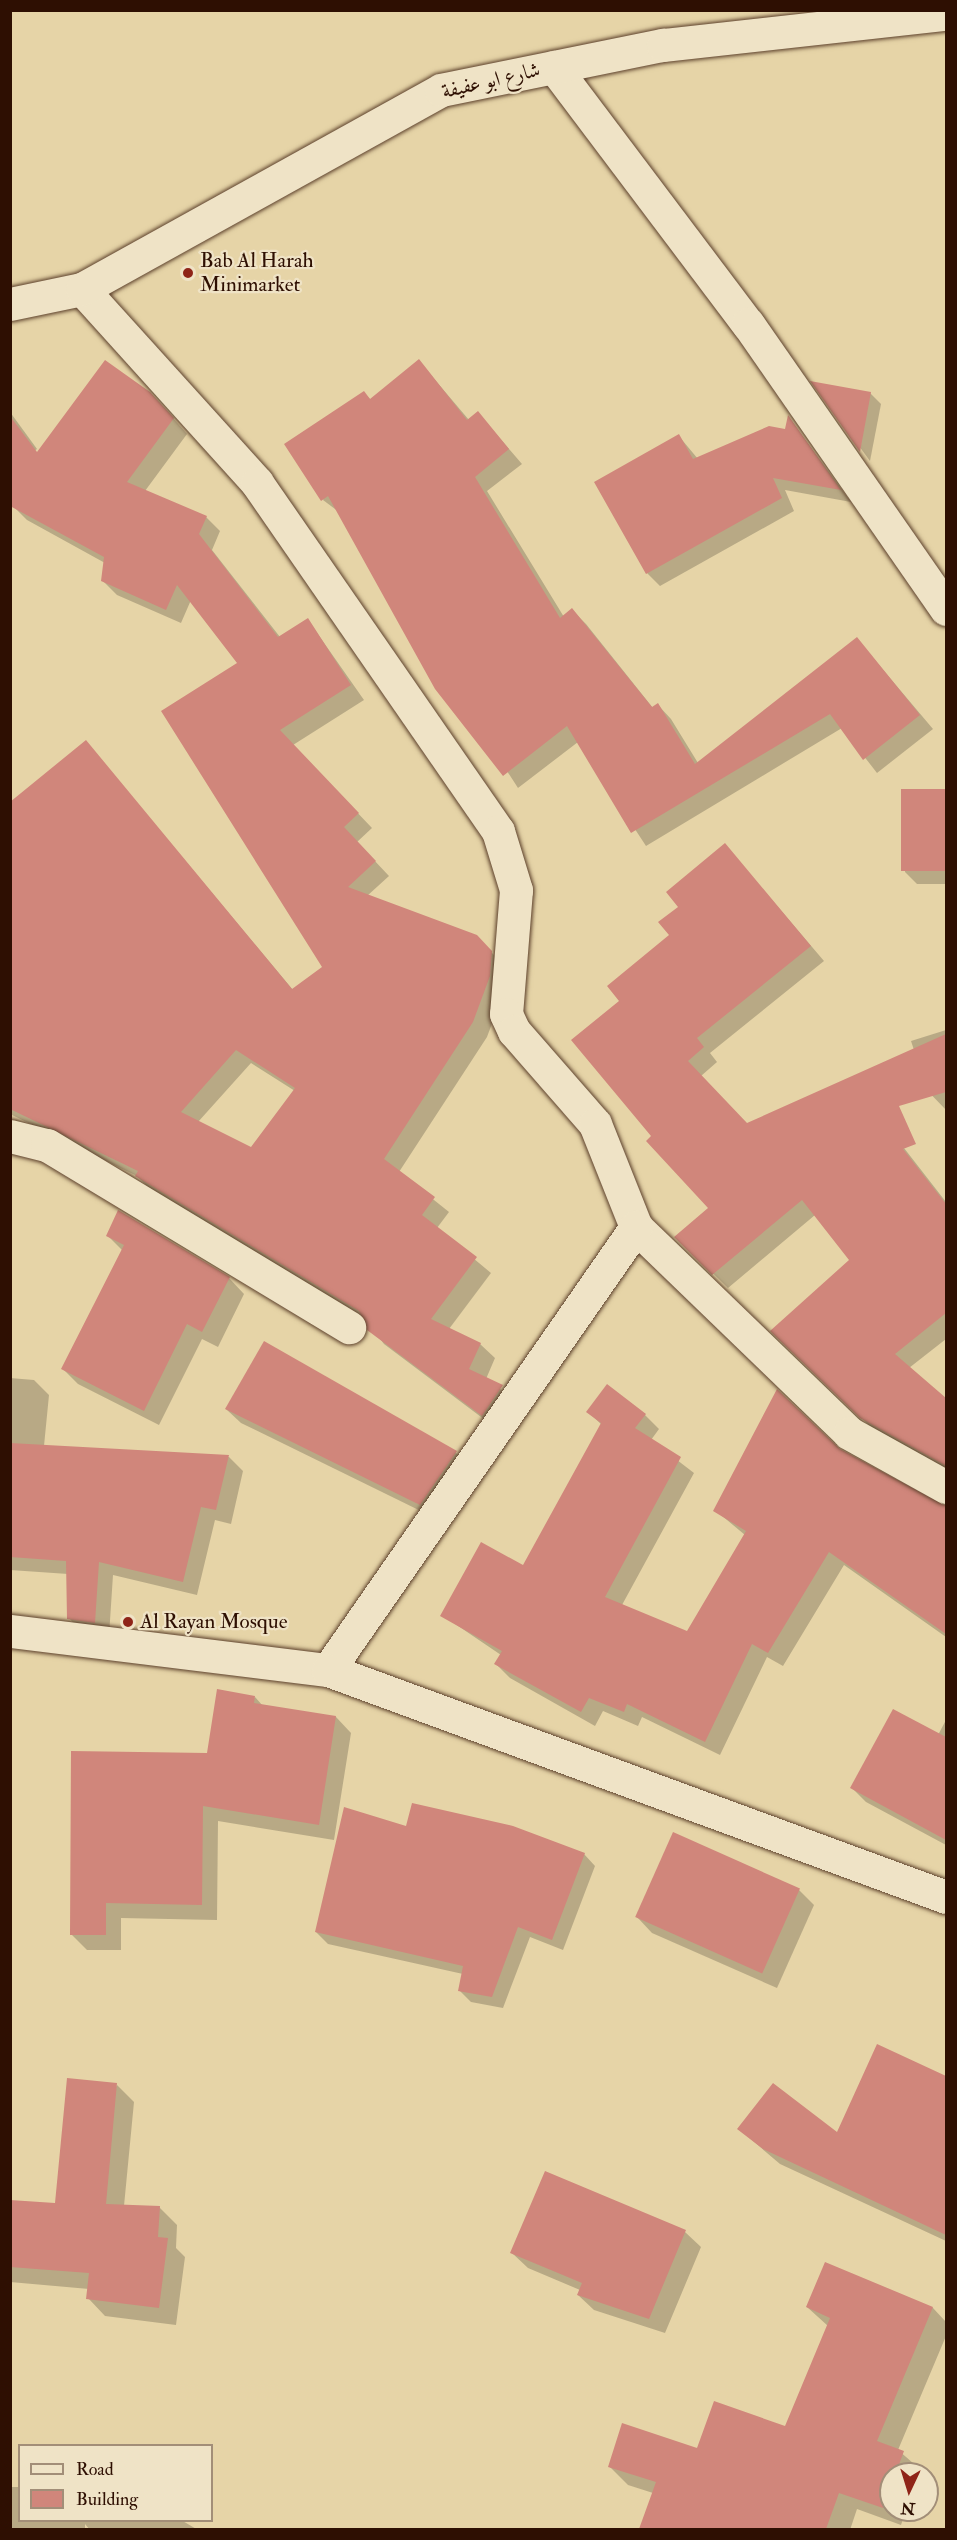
<!DOCTYPE html>
<html>
<head>
<meta charset="utf-8">
<style>
  body { margin:0 }
  #map { position:relative; width:957px; height:2540px; overflow:hidden; background:#e6d4a7; font-family:"IM FELL Double Pica",Amiri,serif }
  div>[style] { position:absolute }
  .shadow>* { inset:0; background:#0003 }
  .building>* { inset:0; background:#d0867b; transform-origin:0 0 }
  .roads { filter:drop-shadow(0 0 2px #5c402b) drop-shadow(0 0 2px #5c402b) }
  .street>* { height:33px; margin:-16.5px; padding:0 16.5px; transform-origin:16.5px; border-radius:16.5px; background:#efe3c6 }
  .secondary>* { height:33px; margin:-16.5px; padding:0 16.5px; transform-origin:16.5px; border-radius:16.5px; background:#efe3c6 }
  .dots>* { width:16px; height:16px; translate:-50% -50%; box-sizing:border-box; border:3px solid #efe3c6; border-radius:50% }
  span { translate:-50% -50%; white-space:nowrap; text-align:center; line-height:1.15; -webkit-text-stroke:4.5px #efe3c6; paint-order:stroke }
  .street-label { font-size:21px; color:#2e0f02 }
  .poi-label { font-size:21px; color:#2e0f02 }
  .left { translate:0 -50%; text-align:left }
  .frame { position:absolute; inset:0; border:12px solid #2e0f02; pointer-events:none }
  .legend { position:absolute; left:18px; top:2444px; width:195px; height:78px; box-sizing:border-box; background:#efe3c6; border:2px solid #a28e78; margin:0; padding:8px 10px; list-style:none; font-size:18px; color:#2e0f02 }
  .legend li { display:flex; align-items:center; gap:12px; height:30px }
  .legend b { width:30px; border:2px solid #a28e78 }
  .north { position:absolute; left:879px; top:2462px; width:60px; height:60px; box-sizing:border-box; background:#efe3c6; border:2px solid #a28e78; border-radius:50%; rotate:184deg; font-size:16px; font-weight:700; line-height:24px; text-align:center; color:#2e0f02 }
  .north::after { content:''; display:block; margin:auto; width:21px; height:27px; background:#8f2418; clip-path:polygon(50% 0,100% 100%,50% 72%,0 100%) }
</style>
</head>
<body>
<div id="map">
  <div class="shadow">
    <div style="clip-path:polygon(419px 361px,469px 420px,478px 413px,522px 464px,487px 491px,564px 617px,572px 610px,586px 624px,653px 708px,658px 705px,671px 719px,698px 763px,857px 639px,933px 729px,877px 773px,842px 728px,646px 846px,578px 742px,518px 788px,339px 512px,323px 500px,364px 393px,371px 400px)"></div>
    <div style="clip-path:polygon(813px 383px,870px 393px,881px 404px,870px 461px)"></div>
    <div style="clip-path:polygon(evenodd,164px 408px,187px 434px,145px 491px,206px 517px,220px 531px,212px 550px,280px 637px,308px 620px,364px 700px,293px 745px,372px 828px,357px 842px,389px 876px,367px 896px,476px 937px,506px 967px,504px 991px,487px 1037px,399px 1172px,449px 1212px,437px 1228px,491px 1273px,449px 1329px,480px 1344px,495px 1358px,486px 1379px,517px 1401px,497px 1429px,384px 1344px,364px 1318px,151px 1190px,137px 1176px,10px 1114px,10px 804px,86px 742px,293px 990px,324px 967px,239px 664px,191px 600px,181px 623px,117px 595px,102px 580px,105px 563px,27px 520px,12px 505px,164px 408px,251px 1063px,295px 1091px,251px 1148px,198px 1122px,251px 1063px)"></div>
    <div style="clip-path:polygon(10px 412px,37px 449px,10px 468px)"></div>
    <div style="clip-path:polygon(789px 418px,851px 502px,785px 490px,794px 511px,660px 586px,647px 573px,678px 435px,698px 459px,787px 431px)"></div>
    <div style="clip-path:polygon(946px 790px,946px 884px,917px 884px,905px 872px,903px 791px)"></div>
    <div style="clip-path:polygon(725px 845px,824px 961px,710px 1053px,717px 1062px,701px 1076px,747px 1125px,862px 1094px,946px 1202px,946px 1339px,909px 1368px,946px 1400px,946px 1471px,876px 1432px,773px 1331px,851px 1260px,815px 1215px,728px 1288px,676px 1237px,710px 1208px,653px 1136px,621px 1001px,671px 935px,680px 907px)"></div>
    <div style="clip-path:polygon(946px 1030px,946px 1110px,896px 1058px,914px 1050px,911px 1041px)"></div>
    <div style="clip-path:polygon(107px 1235px,229px 1278px,244px 1294px,218px 1347px,202px 1339px,159px 1425px,78px 1384px,63px 1369px,123px 1251px)"></div>
    <div style="clip-path:polygon(265px 1343px,456px 1453px,471px 1467px,435px 1518px,241px 1423px,226px 1409px)"></div>
    <div style="clip-path:polygon(10px 1378px,34px 1380px,49px 1395px,44px 1446px,229px 1457px,243px 1471px,231px 1524px,215px 1520px,197px 1595px,113px 1575px,109px 1636px,83px 1633px,69px 1618px,68px 1574px,10px 1570px)"></div>
    <div style="clip-path:polygon(588px 1412px,645px 1415px,659px 1429px,651px 1440px,694px 1473px,622px 1605px,688px 1633px,745px 1535px,715px 1510px,839px 1450px,936px 1505px,946px 1505px,946px 1637px,844px 1565px,783px 1666px,767px 1657px,720px 1755px,642px 1717px,638px 1726px,603px 1711px,595px 1726px,510px 1678px,496px 1664px,501px 1655px,442px 1615px,524px 1567px,602px 1425px)"></div>
    <div style="clip-path:polygon(255px 1697px,263px 1706px,336px 1717px,351px 1733px,334px 1840px,218px 1821px,217px 1920px,121px 1918px,121px 1950px,87px 1950px,71px 1934px)"></div>
    <div style="clip-path:polygon(946px 1720px,946px 1845px,866px 1802px,852px 1788px,938px 1735px)"></div>
    <div style="clip-path:polygon(408px 1827px,584px 1854px,595px 1866px,563px 1950px,530px 1937px,503px 2008px,471px 2002px,460px 1991px,463px 1974px,328px 1944px,316px 1932px)"></div>
    <div style="clip-path:polygon(799px 1890px,814px 1905px,777px 1988px,652px 1933px,637px 1917px)"></div>
    <div style="clip-path:polygon(878px 2046px,946px 2077px,946px 2241px,780px 2164px,739px 2129px,838px 2134px)"></div>
    <div style="clip-path:polygon(117px 2085px,134px 2102px,124px 2206px,159px 2207px,177px 2225px,176px 2248px,185px 2257px,176px 2325px,105px 2316px,88px 2298px,89px 2289px,10px 2282px,10px 2201px,56px 2205px)"></div>
    <div style="clip-path:polygon(546px 2173px,685px 2232px,701px 2247px,665px 2333px,594px 2310px,578px 2295px,580px 2290px,528px 2268px,512px 2253px)"></div>
    <div style="clip-path:polygon(826px 2264px,933px 2308px,946px 2322px,946px 2336px,898px 2450px,921px 2470px,891px 2474px,891px 2510px,906px 2510px,901px 2525px,857px 2509px,850px 2530px,640px 2530px,653px 2493px,628px 2485px,610px 2467px,786px 2428px,828px 2326px,807px 2307px)"></div>
    <div style="clip-path:polygon(10px 2487px,20px 2487px,20px 2520px,181px 2520px,198px 2530px,90px 2530px,85px 2524px,85px 2530px,10px 2530px)"></div>
  </div>
  <div class="building">
    <div style="clip-path:polygon(419px 359px,467px 420px,478px 411px,509px 449px,475px 477px,560px 618px,572px 608px,652px 707px,658px 703px,695px 764px,857px 637px,920px 715px,863px 760px,830px 714px,631px 833px,567px 726px,503px 776px,435px 689px,328px 496px,321px 501px,284px 444px,364px 391px,370px 399px)"></div>
    <div style="clip-path:polygon(evenodd,105px 360px,150px 392px,174px 418px,127px 482px,207px 516px,199px 534px,278px 637px,308px 618px,351px 685px,280px 730px,359px 813px,344px 827px,376px 861px,348px 887px,477px 935px,492px 951px,490px 976px,473px 1022px,384px 1159px,435px 1197px,422px 1215px,477px 1257px,431px 1319px,481px 1343px,469px 1369px,503px 1385px,482px 1416px,367px 1330px,359px 1311px,135px 1176px,138px 1171px,10px 1109px,10px 802px,86px 740px,292px 989px,322px 967px,161px 711px,237px 663px,177px 585px,166px 610px,101px 581px,104px 557px,10px 506px,10px 416px,37px 452px,105px 360px,236px 1050px,295px 1088px,251px 1147px,181px 1112px,236px 1050px)"></div>
    <div style="clip-path:polygon(810px 381px,871px 392px,860px 452px)"></div>
    <div style="clip-path:polygon(788px 415px,841px 490px,773px 478px,782px 498px,646px 574px,594px 482px,679px 434px,693px 459px,769px 426px,785px 429px)"></div>
    <div style="left:946px;top:789px;width:82px;height:45px;rotate:90deg"></div>
    <div style="clip-path:polygon(725px 843px,811px 946px,697px 1038px,704px 1047px,688px 1061px,747px 1123px,946px 1034px,946px 1092px,899px 1106px,916px 1144px,903px 1149px,946px 1204px,946px 1313px,895px 1354px,946px 1398px,946px 1466px,860px 1418px,770px 1331px,849px 1260px,802px 1200px,712px 1275px,674px 1237px,708px 1208px,646px 1141px,651px 1136px,571px 1040px,619px 1001px,607px 986px,669px 935px,658px 922px,678px 907px,666px 892px)"></div>
    <div style="clip-path:polygon(118px 1210px,230px 1277px,202px 1332px,187px 1324px,144px 1411px,61px 1369px,124px 1245px,106px 1236px)"></div>
    <div style="clip-path:polygon(264px 1341px,457px 1451px,420px 1505px,225px 1409px)"></div>
    <div style="clip-path:polygon(607px 1384px,646px 1414px,635px 1428px,681px 1457px,605px 1597px,687px 1631px,746px 1531px,713px 1511px,777px 1389px,840px 1449px,946px 1506px,946px 1634px,829px 1552px,768px 1653px,752px 1644px,705px 1742px,627px 1704px,624px 1712px,589px 1698px,581px 1712px,494px 1664px,502px 1651px,440px 1616px,481px 1542px,523px 1565px,601px 1423px,586px 1412px)"></div>
    <div style="clip-path:polygon(10px 1443px,229px 1455px,216px 1510px,201px 1507px,183px 1582px,99px 1562px,95px 1623px,67px 1619px,66px 1561px,10px 1557px)"></div>
    <div style="clip-path:polygon(217px 1689px,255px 1696px,254px 1703px,336px 1716px,319px 1825px,203px 1806px,202px 1905px,106px 1903px,106px 1935px,70px 1935px,71px 1751px,207px 1753px)"></div>
    <div style="clip-path:polygon(893px 1709px,946px 1737px,946px 1840px,850px 1788px)"></div>
    <div style="clip-path:polygon(412px 1803px,513px 1826px,585px 1853px,552px 1940px,518px 1927px,492px 1997px,458px 1991px,463px 1966px,315px 1932px,344px 1807px,406px 1826px)"></div>
    <div style="left:673px;top:1832px;width:139px;height:93px;rotate:24deg"></div>
    <div style="clip-path:polygon(877px 2044px,946px 2076px,946px 2235px,763px 2149px,737px 2129px,773px 2083px,837px 2132px)"></div>
    <div style="clip-path:polygon(67px 2078px,117px 2083px,106px 2204px,160px 2206px,158px 2237px,168px 2238px,159px 2308px,86px 2299px,89px 2273px,10px 2267px,10px 2200px,55px 2203px)"></div>
    <div style="clip-path:polygon(545px 2171px,686px 2230px,649px 2319px,577px 2295px,582px 2283px,510px 2253px)"></div>
    <div style="clip-path:polygon(825px 2262px,933px 2307px,877px 2441px,904px 2451px,883px 2508px,839px 2493px,826px 2529px,639px 2529px,656px 2482px,608px 2467px,622px 2423px,697px 2448px,714px 2401px,785px 2426px,830px 2318px,806px 2307px)"></div>
  </div>
  <div class="roads">
    <div class="street">
      <div style="left:554px;top:67px;width:322px;rotate:53deg"></div>
      <div style="left:748px;top:324px;width:347px;rotate:55.2deg"></div>
      <div style="left:82px;top:289px;width:261px;rotate:47.9deg"></div>
      <div style="left:257px;top:483px;width:423px;rotate:55.3deg"></div>
      <div style="left:498px;top:831px;width:62px;rotate:73deg"></div>
      <div style="left:516px;top:890px;width:124px;rotate:94.6deg"></div>
      <div style="left:506px;top:1014px;width:19px;rotate:65deg"></div>
      <div style="left:514px;top:1031px;width:123px;rotate:48.9deg"></div>
      <div style="left:595px;top:1124px;width:111px;rotate:68.3deg"></div>
      <div style="left:636px;top:1227px;width:296px;rotate:44deg"></div>
      <div style="left:849px;top:1433px;width:111px;rotate:29.1deg"></div>
      <div style="left:10px;top:304px;width:74px;rotate:-11.8deg"></div>
      <div style="left:82px;top:289px;width:410px;rotate:-29deg"></div>
      <div style="left:441px;top:90px;width:227px;rotate:-11.5deg"></div>
      <div style="left:663px;top:45px;width:285px;rotate:-6.3deg"></div>
      <div style="left:10px;top:1136px;width:38px;rotate:14deg"></div>
      <div style="left:47px;top:1145px;width:353px;rotate:31.1deg"></div>
      <div style="left:328px;top:1670px;width:540px;rotate:-55.19deg"></div>
    </div>
    <div class="secondary">
      <div style="left:10px;top:1631px;width:320px;rotate:7deg"></div>
      <div style="left:328px;top:1670px;width:658px;rotate:20.17deg"></div>
    </div>
  </div>
  <div class="dots">
    <div style="left:188px;top:273px;background:#8f2418"></div>
    <div style="left:128px;top:1622px;background:#8f2418"></div>
  </div>
  <div class="street-label">
    <span style="left:491px;top:81px;rotate:-13deg">شارع ابو عفيفة</span>
  </div>
  <div class="poi-label">
    <span class="left" style="left:200px;top:273px">Bab Al Harah<br>Minimarket</span>
    <span class="left" style="left:140px;top:1622px">Al Rayan Mosque</span>
  </div>
  <div class="frame"></div>
  <ul class="legend">
  <li><b style="height:8px;background:#efe3c6"></b>Road</li>
  <li><b style="height:16px;background:#d0867b"></b>Building</li>
  </ul>
  <div class="north">N</div>
</div>
</body>
</html>
